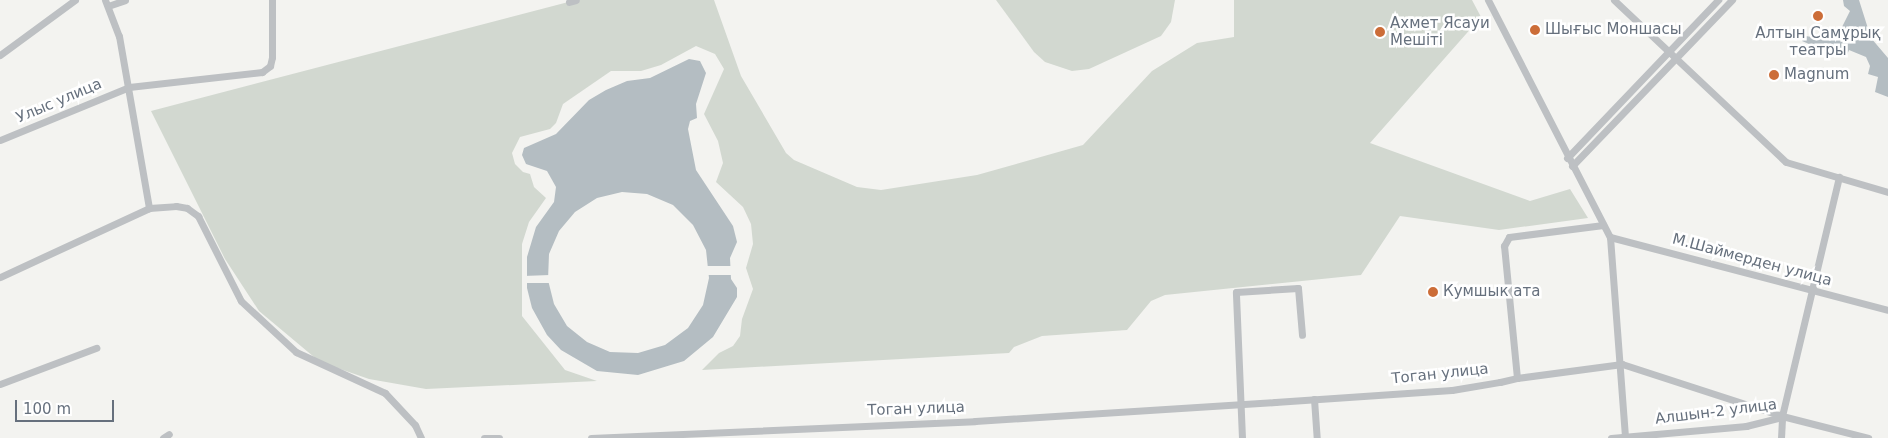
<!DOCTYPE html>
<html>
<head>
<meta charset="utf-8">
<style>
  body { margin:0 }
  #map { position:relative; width:1888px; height:438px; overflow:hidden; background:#f3f3f0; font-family:"DejaVu Sans",sans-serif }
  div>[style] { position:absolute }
  .green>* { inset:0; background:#d2d8d0 }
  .water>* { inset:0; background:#b4bdc2 }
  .pier>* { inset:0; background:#f3f3f0; transform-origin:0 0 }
  .street>* { height:7px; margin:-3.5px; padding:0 3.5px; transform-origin:3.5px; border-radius:3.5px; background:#bdc0c3 }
  .dots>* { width:14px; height:14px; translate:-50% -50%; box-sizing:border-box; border:2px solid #fff; border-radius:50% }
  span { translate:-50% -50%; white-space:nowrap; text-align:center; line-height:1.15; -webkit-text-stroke:5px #fff; paint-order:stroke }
  .poi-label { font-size:15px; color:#66707d }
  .left { translate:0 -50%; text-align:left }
  .street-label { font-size:15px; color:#66707d }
  .scale { position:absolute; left:15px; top:400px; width:99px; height:22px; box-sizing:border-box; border:2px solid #66707d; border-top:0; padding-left:6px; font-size:15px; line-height:18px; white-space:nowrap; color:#66707d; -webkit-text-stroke:4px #fff; paint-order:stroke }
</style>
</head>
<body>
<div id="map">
  <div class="green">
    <div style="clip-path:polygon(576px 0,714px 0,741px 76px,786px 153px,794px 160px,857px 187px,881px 190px,977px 175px,1083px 145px,1152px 71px,1197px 43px,1234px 37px,1234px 0,1472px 0,1481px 17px,1370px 143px,1530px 201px,1570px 189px,1588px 218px,1499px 230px,1400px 216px,1361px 275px,1165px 295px,1151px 301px,1127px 330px,1042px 336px,1014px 347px,1009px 353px,702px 370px,719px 353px,733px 346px,740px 336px,742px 319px,753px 289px,746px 268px,753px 244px,751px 224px,743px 207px,716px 182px,723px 163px,718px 141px,704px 114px,724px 69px,715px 54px,696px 46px,661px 65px,641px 71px,611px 71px,563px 104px,556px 123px,550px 129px,520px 137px,512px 153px,515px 164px,523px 172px,530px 174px,534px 187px,546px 198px,529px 222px,522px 244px,522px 316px,565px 370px,597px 381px,426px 389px,369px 379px,320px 362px,259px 311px,225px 259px,151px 111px)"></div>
    <div style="clip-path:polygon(996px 0,1175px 0,1171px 22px,1161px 36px,1089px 69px,1072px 71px,1045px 62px,1034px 52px)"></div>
  </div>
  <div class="water">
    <div style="clip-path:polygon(1843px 0,1859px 0,1871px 38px,1888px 58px,1888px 97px,1875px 92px,1878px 77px,1868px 74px,1870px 66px,1866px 57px,1849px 50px,1847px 55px,1832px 50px,1830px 53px,1802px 41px,1805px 36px,1828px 39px,1840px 31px,1850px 11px,1844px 6px)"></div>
    <div style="clip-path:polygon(evenodd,689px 59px,700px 61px,706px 73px,696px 104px,697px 118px,690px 121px,688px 129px,696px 170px,733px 226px,737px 242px,730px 258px,731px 279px,737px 288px,737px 297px,713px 337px,684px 361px,638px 375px,597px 371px,561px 350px,547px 335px,532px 308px,527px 288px,527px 257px,536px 227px,554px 202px,556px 187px,547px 171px,526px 164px,522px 155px,524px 148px,556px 134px,589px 100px,606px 90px,627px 81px,650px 78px,689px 59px,622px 192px,647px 194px,673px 205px,693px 225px,706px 250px,709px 278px,703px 305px,688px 328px,665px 345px,638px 353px,610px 352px,587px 342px,567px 326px,554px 304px,548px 280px,549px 254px,559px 231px,575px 212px,597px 198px,622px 192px)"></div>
  </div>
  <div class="pier">
    <div style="left:733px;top:266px;width:9px;height:27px;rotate:90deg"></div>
    <div style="clip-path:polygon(550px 275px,551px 283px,524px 283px,523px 276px)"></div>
  </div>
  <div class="street">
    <div style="left:105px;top:0;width:39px;rotate:69deg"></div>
    <div style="left:119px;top:36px;width:175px;rotate:80.1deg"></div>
    <div style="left:149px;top:208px;width:27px;rotate:-4deg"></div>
    <div style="left:176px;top:206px;width:11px;rotate:10deg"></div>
    <div style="left:187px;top:208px;width:14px;rotate:36deg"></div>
    <div style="left:198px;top:216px;width:95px;rotate:63.2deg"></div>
    <div style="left:241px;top:301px;width:75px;rotate:42.8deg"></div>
    <div style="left:296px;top:352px;width:98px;rotate:24.7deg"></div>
    <div style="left:385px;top:393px;width:44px;rotate:46.8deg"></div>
    <div style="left:415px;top:425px;width:14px;rotate:65deg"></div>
    <div style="left:1488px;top:0;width:267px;rotate:62.8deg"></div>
    <div style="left:1610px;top:237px;width:202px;rotate:85.7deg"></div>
    <div style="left:1614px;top:0;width:236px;rotate:43.3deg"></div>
    <div style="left:1786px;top:162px;width:106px;rotate:16.4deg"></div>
    <div style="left:569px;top:2px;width:7px;rotate:-16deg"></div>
    <div style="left:108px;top:6px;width:18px;rotate:-19deg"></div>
    <div style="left:0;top:55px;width:93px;rotate:-36.3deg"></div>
    <div style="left:0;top:140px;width:139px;rotate:-22.3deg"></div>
    <div style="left:129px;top:87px;width:134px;rotate:-6.4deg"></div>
    <div style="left:262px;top:72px;width:10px;rotate:-37deg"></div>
    <div style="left:270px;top:66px;width:9px;rotate:-77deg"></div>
    <div style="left:272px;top:57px;width:57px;rotate:-90deg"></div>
    <div style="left:1567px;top:158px;width:219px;rotate:-46.3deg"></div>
    <div style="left:1572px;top:166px;width:231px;rotate:-46.1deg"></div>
    <div style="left:1610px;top:237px;width:287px;rotate:14.7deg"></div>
    <div style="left:0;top:277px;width:164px;rotate:-24.8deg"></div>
    <div style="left:1517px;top:378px;width:106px;rotate:-7.6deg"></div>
    <div style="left:1622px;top:364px;width:168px;rotate:18deg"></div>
    <div style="left:1782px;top:416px;width:89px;rotate:14.3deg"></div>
    <div style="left:0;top:384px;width:103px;rotate:-20.6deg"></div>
    <div style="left:1314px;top:399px;width:39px;rotate:86deg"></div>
    <div style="left:163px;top:438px;width:7px;rotate:-34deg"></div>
    <div style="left:484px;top:438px;width:15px"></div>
    <div style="left:591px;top:438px;width:384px;rotate:-2.5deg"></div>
    <div style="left:975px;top:421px;width:301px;rotate:-3.6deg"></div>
    <div style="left:1275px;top:402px;width:177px;rotate:-3.9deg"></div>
    <div style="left:1452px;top:390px;width:49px;rotate:-9.5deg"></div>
    <div style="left:1500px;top:382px;width:17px;rotate:-13deg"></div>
    <div style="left:1517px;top:378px;width:133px;rotate:-95.6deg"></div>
    <div style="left:1504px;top:246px;width:10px;rotate:-61deg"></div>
    <div style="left:1509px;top:237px;width:95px;rotate:-7.3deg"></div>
    <div style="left:1242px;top:438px;width:146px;rotate:-92.4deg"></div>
    <div style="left:1236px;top:292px;width:62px;rotate:-3.7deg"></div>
    <div style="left:1298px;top:288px;width:47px;rotate:85.1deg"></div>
    <div style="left:1611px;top:438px;width:136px;rotate:-5.1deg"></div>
    <div style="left:1746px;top:426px;width:37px;rotate:-14deg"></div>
    <div style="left:1781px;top:438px;width:22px;rotate:-87deg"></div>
    <div style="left:1782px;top:416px;width:246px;rotate:-76.6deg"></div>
  </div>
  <div class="dots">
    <div style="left:1818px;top:16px;background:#cc6d38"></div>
    <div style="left:1535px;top:30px;background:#cc6d38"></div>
    <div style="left:1380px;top:32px;background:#cc6d38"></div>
    <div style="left:1774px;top:75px;background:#cc6d38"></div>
    <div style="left:1433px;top:292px;background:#cc6d38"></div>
  </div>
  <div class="poi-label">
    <span class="left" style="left:1390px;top:32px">Ахмет Ясауи<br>Мешіті</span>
    <span class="left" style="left:1545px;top:30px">Шығыс Моншасы</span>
    <span style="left:1818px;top:42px">Алтын Самұрық<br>театры</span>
    <span class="left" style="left:1784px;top:75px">Magnum</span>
    <span class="left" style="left:1443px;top:292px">Кумшык ата</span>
  </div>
  <div class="street-label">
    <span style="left:59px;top:101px;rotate:-23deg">Улыс улица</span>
    <span style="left:1752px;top:260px;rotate:15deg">М.Шаймерден улица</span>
    <span style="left:1440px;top:374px;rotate:-6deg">Тоган улица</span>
    <span style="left:916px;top:409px;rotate:-2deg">Тоган улица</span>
    <span style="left:1716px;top:412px;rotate:-7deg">Алшын-2 улица</span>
  </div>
  <div class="scale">100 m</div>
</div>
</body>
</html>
